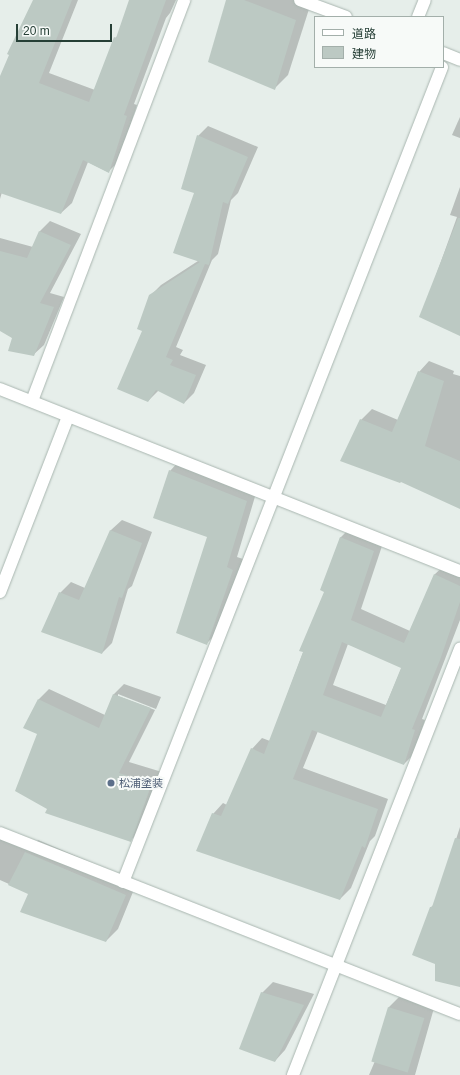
<!DOCTYPE html>
<html>
<head>
<meta charset="utf-8">
<style>
  body { margin:0 }
  #map { position:relative; width:460px; height:1075px; overflow:hidden; background:#e6eeea; font-family:Helvetica,"Noto Sans JP",sans-serif }
  div>[style] { position:absolute }
  .shadow>* { inset:0; background:#0003 }
  .building>* { inset:0; background:#bcc9c3; transform-origin:0 0 }
  .roads { filter:drop-shadow(0 0 1px #a9b6b0) drop-shadow(0 0 1px #a9b6b0) }
  .minor>* { height:12px; margin:-6px; padding:0 6px; transform-origin:6px; border-radius:6px; background:#fff }
  .dots>* { width:11px; height:11px; translate:-50% -50%; box-sizing:border-box; border:2px solid #f7faf8; border-radius:50% }
  span { translate:-50% -50%; white-space:nowrap; text-align:center; line-height:1.15; -webkit-text-stroke:4px #f7faf8; paint-order:stroke }
  .service-label { font-size:11px; color:#4e5e75 }
  .left { translate:0 -50%; text-align:left }
  .legend { position:absolute; left:314px; top:16px; width:130px; height:52px; box-sizing:border-box; background:#f7faf8; border:1px solid #a3afaa; margin:0; padding:5px 7px; list-style:none; font-size:12px; color:#263f36 }
  .legend li { display:flex; align-items:center; gap:8px; height:20px }
  .legend b { width:20px; border:1px solid #a3afaa }
  .scale { position:absolute; left:16px; top:24px; width:96px; height:18px; box-sizing:border-box; border:2px solid #263f36; border-top:0; padding-left:5px; font-size:12px; line-height:14px; white-space:nowrap; color:#263f36; -webkit-text-stroke:3px #f7faf8; paint-order:stroke }
</style>
</head>
<body>
<div id="map">
  <div class="shadow">
    <div style="clip-path:polygon(34px 0,78px 0,49px 73px,95px 90px,115px 38px,119px 35px,130px 0,176px 0,170px 13px,166px 18px,134px 104px,137px 105px,119px 161px,108px 172px,88px 162px,72px 203px,61px 213px,2px 192px,0 199px,0 79px)"></div>
    <div style="clip-path:polygon(227px 0,294px 0,310px 6px,288px 75px,274px 89px)"></div>
    <div style="clip-path:polygon(460px 117px,460px 138px,452px 135px)"></div>
    <div style="clip-path:polygon(208px 126px,258px 147px,238px 193px,231px 200px,218px 254px,212px 260px,176px 347px,183px 350px,180px 355px,206px 365px,194px 393px,184px 403px,159px 390px,148px 401px,143px 330px,150px 296px,161px 285px,198px 261px,195px 193px,198px 136px)"></div>
    <div style="clip-path:polygon(460px 187px,460px 328px,421px 317px,457px 217px,450px 215px)"></div>
    <div style="clip-path:polygon(50px 221px,81px 234px,50px 293px,64px 297px,44px 345px,33px 355px,13px 338px,0 330px,0 238px,33px 247px,40px 231px)"></div>
    <div style="clip-path:polygon(429px 361px,454px 371px,453px 374px,460px 376px,460px 507px,361px 420px,372px 409px,398px 420px,419px 372px)"></div>
    <div style="clip-path:polygon(180px 460px,257px 490px,237px 557px,243px 559px,217px 633px,206px 644px,209px 537px,170px 471px)"></div>
    <div style="clip-path:polygon(122px 520px,152px 532px,132px 586px,128px 589px,112px 643px,102px 653px,60px 593px,71px 582px,85px 588px,111px 530px)"></div>
    <div style="clip-path:polygon(evenodd,351px 527px,384px 540px,361px 609px,410px 631px,435px 574px,446px 564px,460px 571px,460px 620px,422px 719px,425px 720px,414px 754px,404px 764px,318px 731px,303px 768px,388px 799px,375px 836px,370px 841px,351px 888px,340px 899px,213px 814px,223px 803px,227px 805px,252px 749px,262px 738px,270px 741px,326px 591px,340px 538px,351px 527px,348px 644px,402px 667px,386px 705px,333px 685px,348px 644px)"></div>
    <div style="clip-path:polygon(124px 684px,161px 697px,156px 709px,118px 694px,118px 696px,155px 710px,129px 762px,162px 772px,141px 830px,130px 841px,48px 808px,38px 734px,39px 699px,49px 689px,105px 715px,114px 694px)"></div>
    <div style="clip-path:polygon(460px 827px,460px 986px,437px 964px,431px 907px,435px 904px)"></div>
    <div style="clip-path:polygon(0 833px,32px 847px,38px 840px,137px 882px,118px 929px,106px 941px,29px 893px,0 880px)"></div>
    <div style="clip-path:polygon(273px 982px,314px 994px,285px 1050px,275px 1061px,262px 993px)"></div>
    <div style="clip-path:polygon(399px 997px,434px 1008px,415px 1075px,369px 1075px,375px 1061px,389px 1007px)"></div>
  </div>
  <div class="building">
    <div style="clip-path:polygon(33px 0,72px 0,39px 83px,89px 102px,114px 37px,116px 38px,129px 0,166px 0,124px 115px,127px 116px,109px 173px,83px 160px,61px 214px,0 193px,0 76px,9px 55px,7px 54px)"></div>
    <div style="clip-path:polygon(226px 0,244px 0,296px 20px,275px 90px,208px 62px)"></div>
    <div style="clip-path:polygon(197px 135px,248px 157px,228px 204px,223px 202px,209px 265px,205px 264px,166px 357px,173px 360px,170px 365px,196px 375px,184px 404px,156px 390px,148px 402px,117px 389px,142px 331px,137px 329px,149px 295px,200px 262px,173px 253px,194px 193px,181px 189px)"></div>
    <div style="clip-path:polygon(458px 218px,460px 218px,460px 336px,419px 317px)"></div>
    <div style="clip-path:polygon(39px 231px,71px 245px,40px 303px,54px 307px,34px 356px,8px 351px,12px 338px,0 331px,0 251px,27px 258px)"></div>
    <div style="clip-path:polygon(418px 371px,444px 381px,425px 446px,460px 461px,460px 509px,401px 482px,400px 483px,340px 461px,360px 419px,392px 432px)"></div>
    <div style="clip-path:polygon(169px 470px,247px 501px,227px 567px,233px 570px,207px 645px,176px 633px,207px 537px,153px 518px)"></div>
    <div style="clip-path:polygon(110px 530px,142px 543px,122px 598px,119px 597px,102px 654px,41px 632px,59px 592px,79px 600px)"></div>
    <div style="clip-path:polygon(evenodd,340px 537px,374px 551px,351px 620px,404px 643px,434px 574px,460px 586px,460px 602px,440px 660px,412px 729px,415px 730px,404px 765px,312px 730px,293px 779px,378px 809px,365px 848px,362px 846px,340px 900px,196px 851px,212px 813px,221px 816px,251px 748px,264px 754px,303px 652px,299px 651px,324px 592px,320px 590px,340px 537px,342px 642px,401px 668px,381px 717px,323px 695px,342px 642px)"></div>
    <div style="clip-path:polygon(113px 694px,151px 708px,119px 773px,152px 783px,131px 842px,45px 813px,47px 809px,15px 791px,37px 734px,23px 728px,38px 699px,99px 728px)"></div>
    <div style="clip-path:polygon(455px 838px,460px 839px,460px 987px,435px 981px,435px 964px,412px 955px,430px 907px,432px 907px)"></div>
    <div style="clip-path:polygon(25px 852px,126px 895px,106px 942px,20px 912px,28px 894px,8px 885px)"></div>
    <div style="clip-path:polygon(261px 992px,304px 1005px,275px 1062px,239px 1049px)"></div>
    <div style="left:388px;top:1007px;width:38px;height:57px;rotate:17deg"></div>
  </div>
  <div class="roads">
    <div class="minor">
      <div style="left:300px;top:0;width:49px;rotate:20.3deg"></div>
      <div style="left:418px;top:17px;width:18px;rotate:-68deg"></div>
      <div style="left:443px;top:53px;width:18px;rotate:22deg"></div>
      <div style="left:0;top:389px;width:495px;rotate:21.6deg"></div>
      <div style="left:32px;top:401px;width:429px;rotate:-69.2deg"></div>
      <div style="left:0;top:592px;width:188px;rotate:-68.8deg"></div>
      <div style="left:0;top:833px;width:494px;rotate:21.5deg"></div>
      <div style="left:123px;top:882px;width:875px;rotate:-68.62deg"></div>
      <div style="left:293px;top:1075px;width:458px;rotate:-68.6deg"></div>
    </div>
  </div>
  <div class="dots">
    <div style="left:111px;top:783px;background:#5c6f8a"></div>
  </div>
  <div class="service-label">
    <span class="left" style="left:119px;top:783px">松浦塗装</span>
  </div>
  <ul class="legend">
  <li><b style="height:5px;background:#fff"></b>道路</li>
  <li><b style="height:11px;background:#bcc9c3"></b>建物</li>
  </ul>
  <div class="scale">20 m</div>
</div>
</body>
</html>
